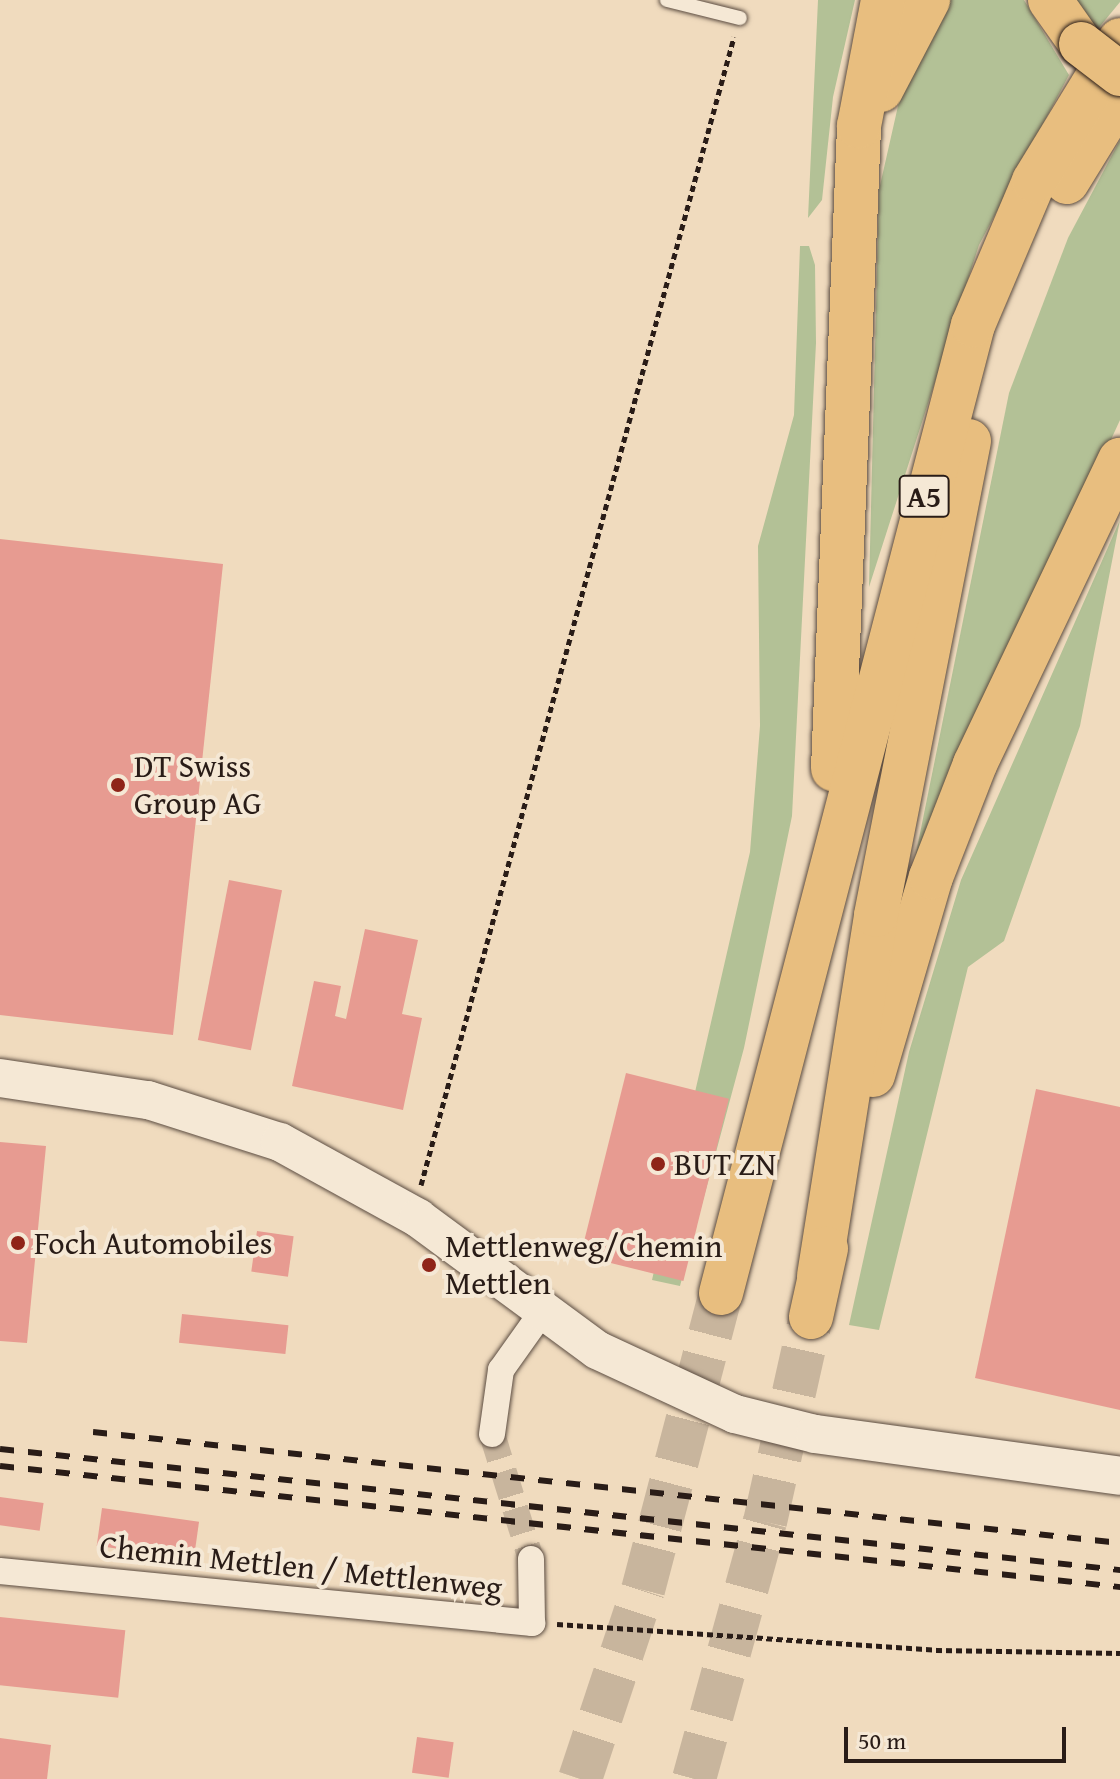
<!DOCTYPE html>
<html>
<head>
<meta charset="utf-8">
<style>
  body { margin:0 }
  #map { position:relative; width:1120px; height:1779px; overflow:hidden; background:#f0dbbe; font-family:"Gentium Book Plus",serif }
  div>[style] { position:absolute }
  .green>* { inset:0; background:#b3c196 }
  .building>* { inset:0; background:#e79b91; transform-origin:0 0 }
  .minor-tunnel>* { height:26px; margin-top:-13px; transform-origin:0; background:repeating-linear-gradient(90deg,#c8b59d 0 26px,transparent 0 39px) }
  .motorway-tunnel>* { height:44px; margin-top:-22px; transform-origin:0; background:repeating-linear-gradient(90deg,#c8b59d 0 44px,transparent 0 66px) }
  .path>* { height:5px; margin-top:-2.5px; transform-origin:0; background:repeating-linear-gradient(90deg,#291c17 0 6px,transparent 0 10px) }
  .roads { filter:drop-shadow(0 0 2px #5b4c41) drop-shadow(0 0 2px #5b4c41) }
  .service>* { height:14px; margin:-7px; padding:0 7px; transform-origin:7px; border-radius:7px; background:#f5e8d5 }
  .minor>* { height:26px; margin:-13px; padding:0 13px; transform-origin:13px; border-radius:13px; background:#f5e8d5 }
  .secondary>* { height:38px; margin:-19px; padding:0 19px; transform-origin:19px; border-radius:19px; background:#f5e8d5 }
  .motorway>* { height:44px; margin:-22px; padding:0 22px; transform-origin:22px; border-radius:22px; background:#e8be7f }
  .rail>* { height:6px; margin-top:-3px; transform-origin:0; background:repeating-linear-gradient(90deg,#291c17 0 14px,transparent 0 28px) }
  .bridges { filter:drop-shadow(0 0 2px #291c17) drop-shadow(0 0 2px #291c17) }
  .motorway-bridge>* { height:44px; margin:-22px; padding:0 22px; transform-origin:22px; border-radius:22px; background:#e8be7f }
  .dots>* { width:22px; height:22px; translate:-50% -50%; box-sizing:border-box; border:4px solid #f5e8d5; border-radius:50% }
  span { translate:-50% -50%; white-space:nowrap; text-align:center; line-height:1.15; -webkit-text-stroke:8px #f5e8d5; paint-order:stroke }
  .shield-label span { padding:2px 6px; background:#f5e8d5; border:2px solid; border-radius:6px; -webkit-text-stroke-width:0 }
  .shield-label { font-size:30px; color:#291c17; font-weight:700 }
  .poi-label { font-size:32px; color:#291c17 }
  .left { translate:0 -50%; text-align:left }
  .street-label { font-size:32px; color:#291c17 }
  .scale { position:absolute; left:844px; top:1727px; width:222px; height:36px; box-sizing:border-box; border:4px solid #291c17; border-top:0; padding-left:10px; font-size:24px; line-height:28px; white-space:nowrap; color:#291c17; -webkit-text-stroke:6px #f5e8d5; paint-order:stroke }
</style>
</head>
<body>
<div id="map">
  <div class="green">
    <div style="clip-path:polygon(818px 0,855px 0,833px 97px,822px 200px,808px 218px)"></div>
    <div style="clip-path:polygon(947px 0,1024px 0,1069px 75px,979px 245px,869px 587px,879px 190px,905px 75px)"></div>
    <div style="clip-path:polygon(1073px 0,1120px 0,1120px 2px,1097px 30px)"></div>
    <div style="clip-path:polygon(1120px 140px,1120px 420px,912px 873px,1009px 393px,1068px 238px)"></div>
    <div style="clip-path:polygon(800px 246px,809px 246px,815px 265px,816px 343px,792px 816px,744px 1048px,680px 1286px,652px 1280px,750px 852px,760px 726px,758px 546px,794px 415px)"></div>
    <div style="clip-path:polygon(1120px 520px,1080px 726px,1004px 941px,968px 967px,879px 1330px,849px 1325px,909px 1052px,961px 880px)"></div>
  </div>
  <div class="building">
    <div style="clip-path:polygon(0 539px,223px 564px,173px 1035px,0 1015px)"></div>
    <div style="left:229px;top:880px;width:54px;height:163px;rotate:11deg"></div>
    <div style="clip-path:polygon(365px 929px,418px 940px,402px 1014px,422px 1018px,403px 1110px,292px 1086px,314px 981px,341px 986px,335px 1016px,346px 1019px)"></div>
    <div style="left:626px;top:1073px;width:106px;height:188px;rotate:14deg"></div>
    <div style="clip-path:polygon(1036px 1089px,1120px 1107px,1120px 1410px,975px 1378px)"></div>
    <div style="clip-path:polygon(0 1142px,46px 1146px,27px 1343px,0 1341px)"></div>
    <div style="left:257px;top:1231px;width:37px;height:41px;rotate:8deg"></div>
    <div style="left:182px;top:1314px;width:107px;height:29px;rotate:6deg"></div>
    <div style="left:0;top:1497px;width:44px;height:28px;rotate:8deg"></div>
    <div style="left:102px;top:1508px;width:98px;height:38px;rotate:8deg"></div>
    <div style="left:0;top:1617px;width:126px;height:68px;rotate:6deg"></div>
    <div style="left:417px;top:1737px;width:37px;height:36px;rotate:8deg"></div>
    <div style="clip-path:polygon(0 1738px,51px 1745px,47px 1779px,0 1779px)"></div>
  </div>
  <div class="minor-tunnel">
    <div style="left:492px;top:1434px;width:131px;rotate:72.7deg"></div>
  </div>
  <div class="motorway-tunnel">
    <div style="left:580px;top:1779px;width:199px;rotate:-71.6deg"></div>
    <div style="left:643px;top:1590px;width:307px;rotate:-75.3deg"></div>
    <div style="left:694px;top:1779px;width:267px;rotate:-74.6deg"></div>
    <div style="left:765px;top:1522px;width:210px;rotate:-77.4deg"></div>
  </div>
  <div class="path">
    <div style="left:421px;top:1185px;width:1190px;rotate:-74.75deg"></div>
    <div style="left:557px;top:1624px;width:380px;rotate:3.9deg"></div>
    <div style="left:936px;top:1650px;width:184px;rotate:0.9deg"></div>
  </div>
  <div class="roads">
    <div class="service">
      <div style="left:667px;top:0;width:75px;rotate:13.9deg"></div>
    </div>
    <div class="minor">
      <div style="left:492px;top:1434px;width:65px;rotate:-82deg"></div>
      <div style="left:501px;top:1370px;width:72px;rotate:-54.6deg"></div>
      <div style="left:0;top:1571px;width:535px;rotate:5.58deg"></div>
      <div style="left:532px;top:1623px;width:64px;rotate:-90.9deg"></div>
    </div>
    <div class="secondary">
      <div style="left:0;top:1078px;width:150px;rotate:8.5deg"></div>
      <div style="left:148px;top:1100px;width:139px;rotate:17.7deg"></div>
      <div style="left:280px;top:1142px;width:158px;rotate:28.8deg"></div>
      <div style="left:418px;top:1218px;width:222px;rotate:36.4deg"></div>
      <div style="left:597px;top:1350px;width:152px;rotate:24.9deg"></div>
      <div style="left:735px;top:1414px;width:82px;rotate:14deg"></div>
      <div style="left:815px;top:1434px;width:308px;rotate:7.8deg"></div>
    </div>
    <div class="motorway">
      <div style="left:1050px;top:0;width:54px;rotate:54.8deg"></div>
      <div style="left:881px;top:90px;width:102px;rotate:-62.4deg"></div>
      <div style="left:1067px;top:182px;width:101px;rotate:-58.4deg"></div>
      <div style="left:833px;top:769px;width:644px;rotate:-87.68deg"></div>
      <div style="left:859px;top:126px;width:128px;rotate:-79.2deg"></div>
      <div style="left:873px;top:1075px;width:206px;rotate:-73.7deg"></div>
      <div style="left:931px;top:877px;width:121px;rotate:-68.7deg"></div>
      <div style="left:975px;top:764px;width:337px;rotate:-64.5deg"></div>
      <div style="left:819px;top:1276px;width:365px;rotate:-81deg"></div>
      <div style="left:876px;top:915px;width:483px;rotate:-78.9deg"></div>
      <div style="left:721px;top:1293px;width:1000px;rotate:-75.41deg"></div>
      <div style="left:973px;top:325px;width:156px;rotate:-67deg"></div>
      <div style="left:1034px;top:181px;width:165px;rotate:-58.6deg"></div>
      <div style="left:811px;top:1317px;width:70px;rotate:-77.6deg"></div>
    </div>
  </div>
  <div class="rail">
    <div style="left:93px;top:1432px;width:1033px;rotate:6.17deg"></div>
    <div style="left:0;top:1449px;width:1127px;rotate:6.17deg"></div>
    <div style="left:0;top:1466px;width:1127px;rotate:6.17deg"></div>
  </div>
  <div class="bridges">
    <div class="motorway-bridge">
      <div style="left:1081px;top:44px;width:49px;rotate:37.6deg"></div>
    </div>
  </div>
  <div class="dots">
    <div style="left:118px;top:785px;background:#8f2418"></div>
    <div style="left:658px;top:1164px;background:#8f2418"></div>
    <div style="left:18px;top:1243px;background:#8f2418"></div>
    <div style="left:429px;top:1265px;background:#8f2418"></div>
  </div>
  <div class="shield-label">
    <span style="left:924px;top:496px">A5</span>
  </div>
  <div class="poi-label">
    <span class="left" style="left:134px;top:785px">DT Swiss<br>Group AG</span>
    <span class="left" style="left:674px;top:1164px">BUT ZN</span>
    <span class="left" style="left:34px;top:1243px">Foch Automobiles</span>
    <span class="left" style="left:445px;top:1265px">Mettlenweg/Chemin<br>Mettlen</span>
  </div>
  <div class="street-label">
    <span style="left:301px;top:1567px;rotate:6deg">Chemin Mettlen / Mettlenweg</span>
  </div>
  <div class="scale">50 m</div>
</div>
</body>
</html>
